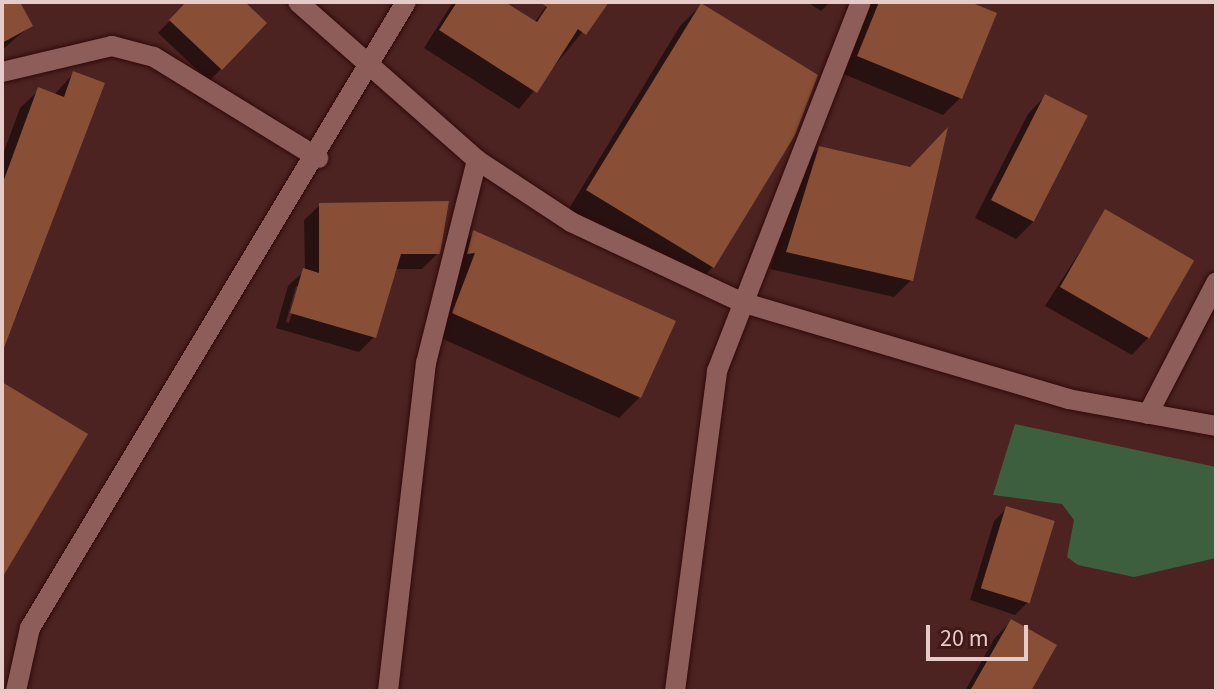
<!DOCTYPE html>
<html>
<head>
<meta charset="utf-8">
<style>
  body { margin:0 }
  #map { position:relative; width:1218px; height:693px; overflow:hidden; background:#4c2321; font-family:"Source Sans 3",sans-serif }
  div>[style] { position:absolute }
  .green>* { inset:0; background:#3e5f3d }
  .shadow>* { inset:0; background:#0007 }
  .building>* { inset:0; background:#884f36; transform-origin:0 0 }
  .roads { filter:drop-shadow(0 0 2px #300909) drop-shadow(0 0 2px #300909) }
  .minor>* { height:20px; margin:-10px; padding:0 10px; transform-origin:10px; border-radius:10px; background:#8d5d5a }
  span { translate:-50% -50%; white-space:nowrap; text-align:center; line-height:1.15; -webkit-text-stroke:8px #401817; paint-order:stroke }
  .frame { position:absolute; inset:0; border:4px solid #e7cbc9; pointer-events:none }
  .scale { position:absolute; left:926px; top:625px; width:102px; height:36px; box-sizing:border-box; border:4px solid #e7cbc9; border-top:0; padding-left:10px; font-size:24px; line-height:28px; white-space:nowrap; color:#e7cbc9; -webkit-text-stroke:6px #401817; paint-order:stroke }
</style>
</head>
<body>
<div id="map">
  <div class="green">
    <div style="clip-path:polygon(1015px 424px,1216px 467px,1216px 558px,1134px 577px,1078px 565px,1067px 557px,1074px 520px,1062px 504px,993px 495px)"></div>
  </div>
  <div class="shadow">
    <div style="clip-path:polygon(2px 2px,18px 2px,30px 26px,2px 50px)"></div>
    <div style="clip-path:polygon(188px 2px,242px 2px,221px 69px,209px 81px,158px 33px)"></div>
    <div style="clip-path:polygon(453px 2px,501px 2px,534px 23px,549px 2px,607px 2px,519px 109px,424px 48px)"></div>
    <div style="clip-path:polygon(807px 2px,830px 2px,821px 11px)"></div>
    <div style="clip-path:polygon(853px 2px,965px 2px,960px 98px,943px 115px,841px 73px,859px 28px,846px 8px)"></div>
    <div style="clip-path:polygon(701px 5px,713px 267px,691px 288px,567px 212px,680px 26px)"></div>
    <div style="clip-path:polygon(74px 73px,103px 84px,17px 315px,2px 331px,2px 157px,20px 108px,39px 90px,54px 95px)"></div>
    <div style="clip-path:polygon(1045px 96px,1033px 222px,1016px 239px,975px 218px,1028px 114px)"></div>
    <div style="clip-path:polygon(819px 148px,911px 280px,894px 297px,770px 269px,802px 165px)"></div>
    <div style="clip-path:polygon(evenodd,320px 205px,438px 253px,422px 269px,394px 269px,374px 337px,359px 352px,276px 328px,288px 286px,305px 270px,304px 220px,320px 205px,296px 286px,300px 286px,289px 323px,286px 322px,296px 286px)"></div>
    <div style="clip-path:polygon(1105px 212px,1149px 337px,1132px 355px,1045px 306px)"></div>
    <div style="clip-path:polygon(473px 233px,640px 397px,619px 418px,432px 334px,452px 254px)"></div>
    <div style="clip-path:polygon(1007px 508px,1028px 602px,1015px 615px,970px 600px,994px 521px)"></div>
    <div style="clip-path:polygon(1011px 621px,1029px 691px,965px 691px,994px 639px)"></div>
  </div>
  <div class="building">
    <div style="clip-path:polygon(2px 2px,20px 2px,33px 26px,2px 43px)"></div>
    <div style="clip-path:polygon(186px 2px,245px 2px,267px 23px,222px 70px,169px 20px)"></div>
    <div style="clip-path:polygon(457px 2px,505px 2px,537px 22px,547px 7px,540px 2px,609px 2px,586px 35px,578px 29px,537px 93px,439px 30px)"></div>
    <div style="clip-path:polygon(879px 2px,970px 2px,997px 13px,962px 99px,857px 56px)"></div>
    <div style="clip-path:polygon(701px 3px,818px 75px,795px 135px,714px 268px,586px 190px)"></div>
    <div style="clip-path:polygon(73px 71px,105px 83px,2px 353px,2px 185px,38px 87px,64px 97px)"></div>
    <div style="left:1045px;top:94px;width:48px;height:119px;rotate:27deg"></div>
    <div style="clip-path:polygon(948px 127px,913px 281px,786px 252px,819px 146px,910px 167px)"></div>
    <div style="clip-path:polygon(449px 201px,440px 254px,401px 254px,376px 338px,290px 313px,303px 268px,319px 273px,319px 203px)"></div>
    <div style="left:1105px;top:209px;width:103px;height:90px;rotate:30deg"></div>
    <div style="clip-path:polygon(473px 230px,676px 321px,641px 398px,452px 313px,475px 253px,467px 254px)"></div>
    <div style="clip-path:polygon(2px 382px,88px 434px,2px 578px)"></div>
    <div style="left:1006px;top:506px;width:51px;height:86px;rotate:17deg"></div>
    <div style="clip-path:polygon(1011px 619px,1057px 645px,1031px 691px,970px 691px)"></div>
  </div>
  <div class="roads">
    <div class="minor">
      <div style="left:298px;top:2px;width:239px;rotate:41.4deg"></div>
      <div style="left:477px;top:160px;width:113px;rotate:33.4deg"></div>
      <div style="left:571px;top:222px;width:188px;rotate:25.2deg"></div>
      <div style="left:741px;top:302px;width:341px;rotate:16.5deg"></div>
      <div style="left:1068px;top:399px;width:150px;rotate:10.3deg"></div>
      <div style="left:2px;top:72px;width:113px;rotate:-13.3deg"></div>
      <div style="left:112px;top:46px;width:43px;rotate:14.7deg"></div>
      <div style="left:154px;top:57px;width:193px;rotate:31.6deg"></div>
      <div style="left:1148px;top:414px;width:148px;rotate:-62.6deg"></div>
      <div style="left:16px;top:691px;width:65px;rotate:-77.5deg"></div>
      <div style="left:30px;top:628px;width:730px;rotate:-59.01deg"></div>
      <div style="left:388px;top:691px;width:330px;rotate:-83.4deg"></div>
      <div style="left:426px;top:363px;width:209px;rotate:-75.9deg"></div>
      <div style="left:675px;top:691px;width:323px;rotate:-82.5deg"></div>
      <div style="left:717px;top:371px;width:396px;rotate:-68.7deg"></div>
    </div>
  </div>
  <div class="frame"></div>
  <div class="scale">20 m</div>
</div>
</body>
</html>
